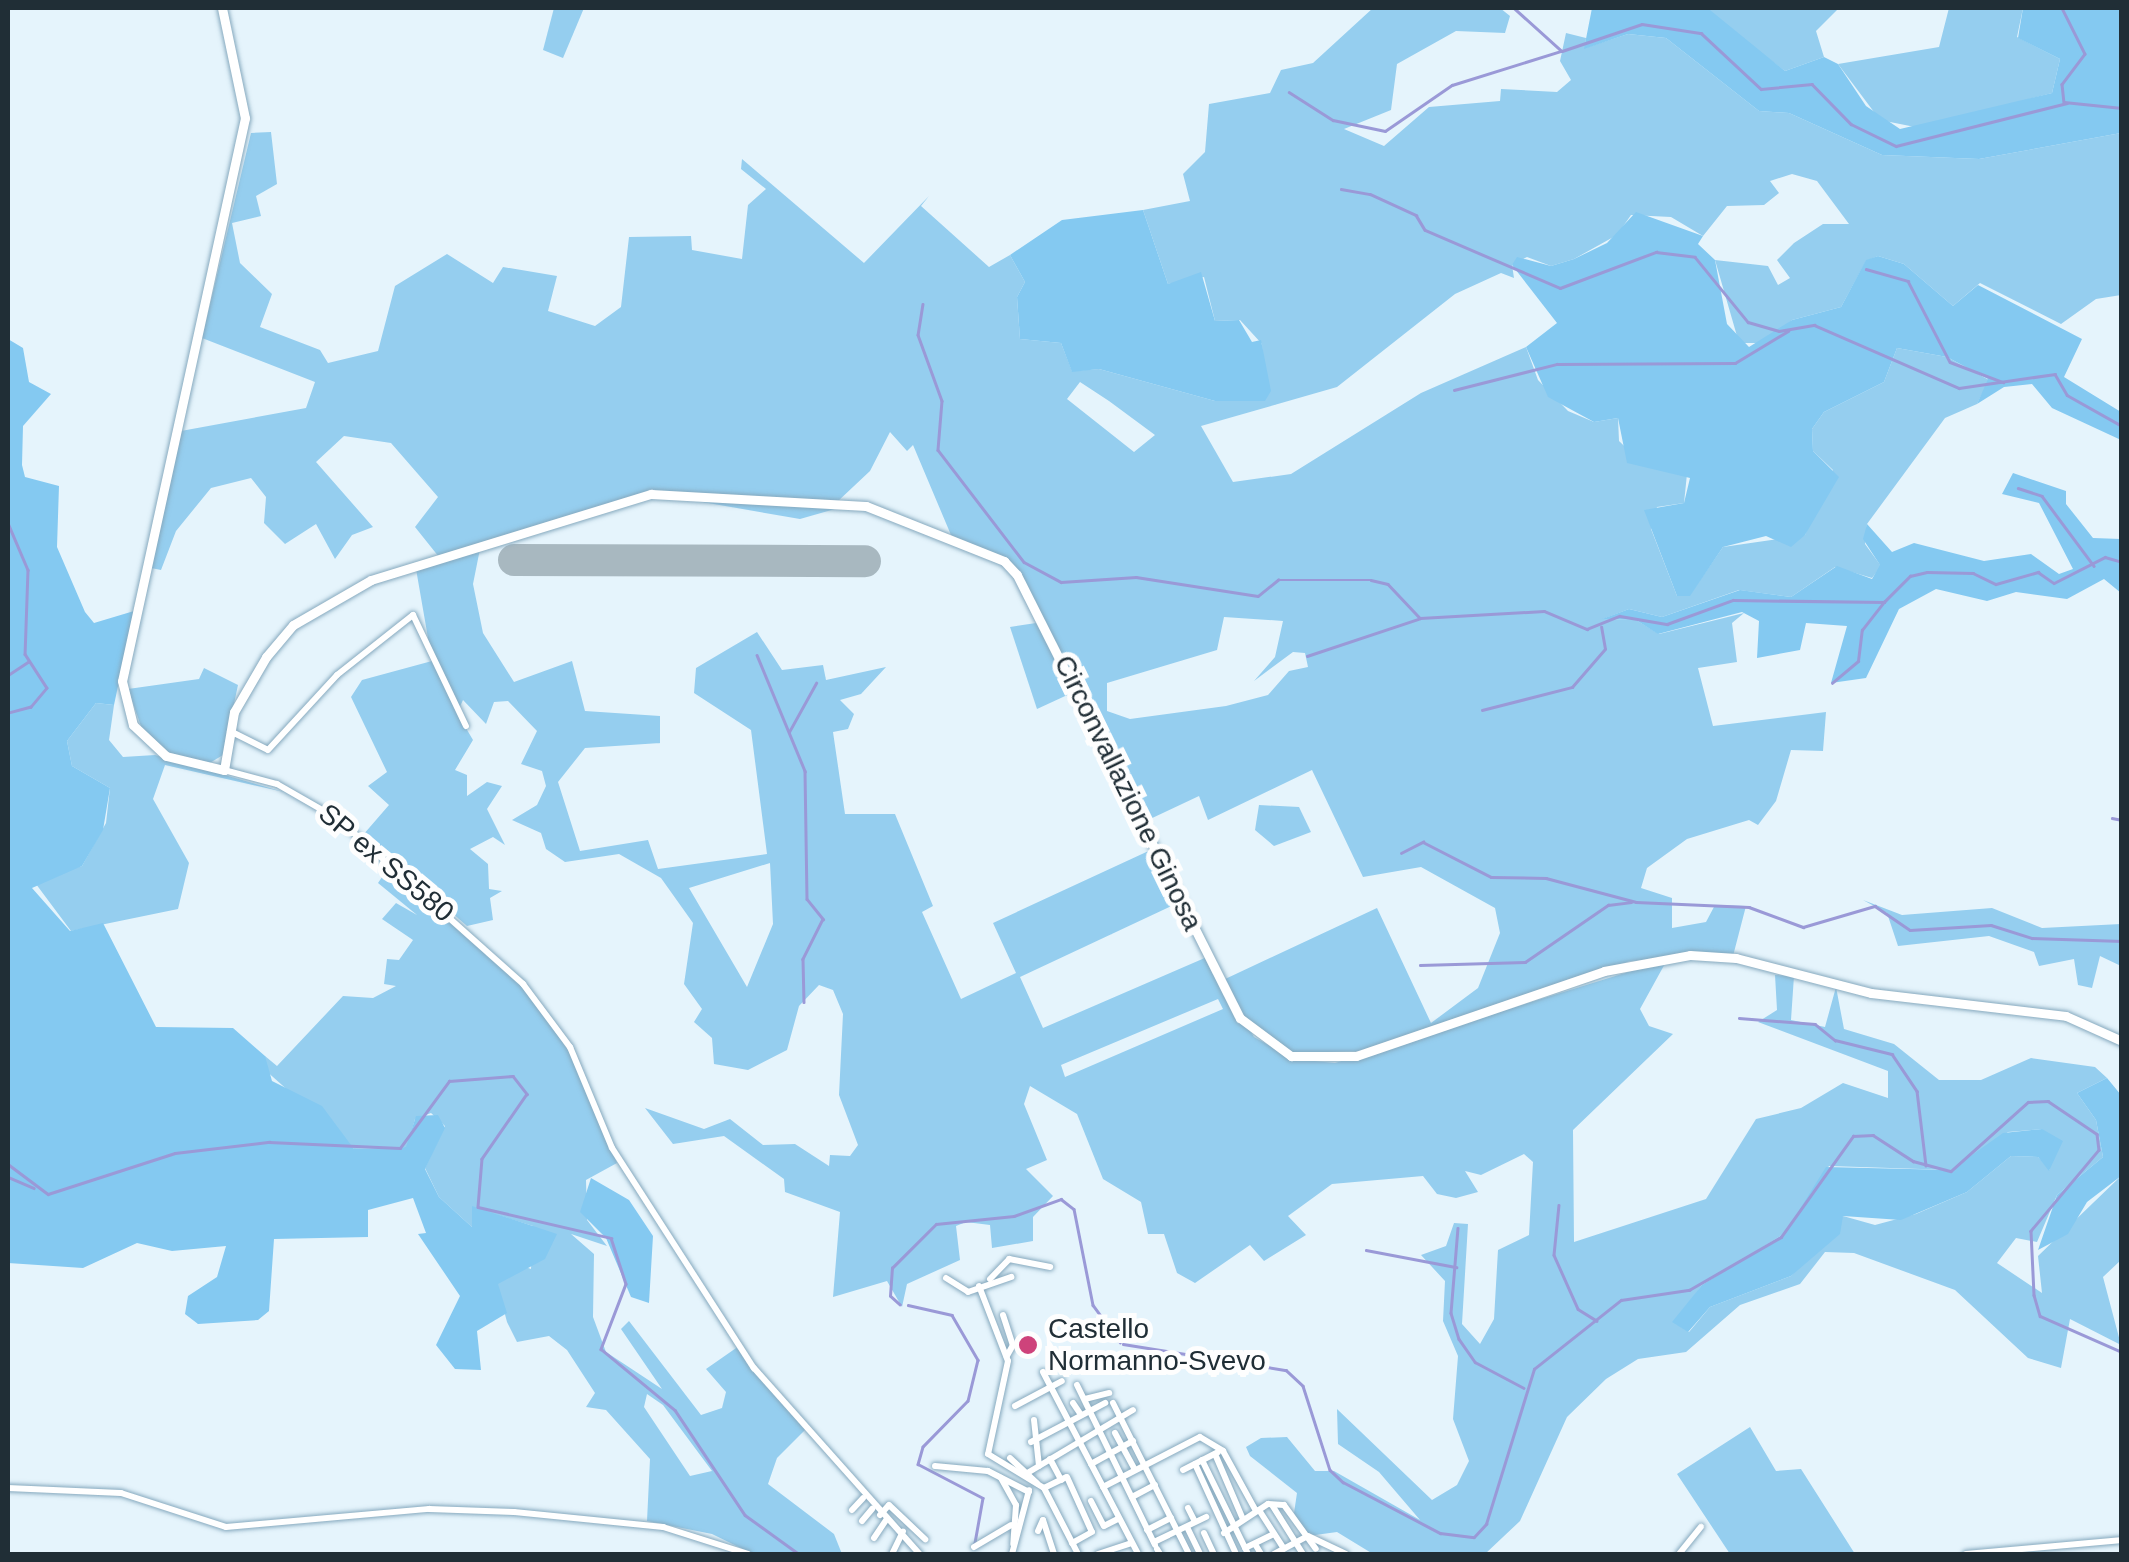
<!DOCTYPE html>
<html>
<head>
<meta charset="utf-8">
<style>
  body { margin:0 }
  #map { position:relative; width:2129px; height:1562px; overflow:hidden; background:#e5f4fc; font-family:Arial,sans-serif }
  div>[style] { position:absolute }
  .green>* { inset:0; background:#95ceef }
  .forest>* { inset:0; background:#84c9f1 }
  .stream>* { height:2.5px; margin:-1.25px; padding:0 1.25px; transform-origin:1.25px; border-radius:1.25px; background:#9a99d7 }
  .runway>* { height:32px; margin:-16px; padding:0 16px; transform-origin:16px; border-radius:16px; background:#a8b8c0 }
  .roads { filter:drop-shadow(0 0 2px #86a9be) drop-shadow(0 0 2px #86a9be) }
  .minor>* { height:6px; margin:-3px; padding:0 3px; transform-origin:3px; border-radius:3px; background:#fff }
  .major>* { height:9px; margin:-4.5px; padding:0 4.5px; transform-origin:4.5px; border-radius:4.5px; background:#fff }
  .dots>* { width:28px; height:28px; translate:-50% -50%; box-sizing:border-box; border:5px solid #fefefe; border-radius:50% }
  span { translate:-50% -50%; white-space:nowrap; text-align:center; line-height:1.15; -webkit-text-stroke:10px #fefefe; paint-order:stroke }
  .street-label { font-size:28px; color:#202e36 }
  .poi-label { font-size:28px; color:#202e36 }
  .left { translate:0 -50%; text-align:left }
  .frame { position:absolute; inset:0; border:10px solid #202e36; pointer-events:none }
</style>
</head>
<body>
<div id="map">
  <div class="green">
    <div style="clip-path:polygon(554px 8px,584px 8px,563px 58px,543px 50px)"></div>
    <div style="clip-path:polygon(evenodd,1373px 8px,1500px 8px,1510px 16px,1505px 33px,1456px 31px,1397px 64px,1391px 110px,1344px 129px,1384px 146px,1429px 107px,1500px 101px,1501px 89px,1557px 92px,1571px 80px,1560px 61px,1566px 33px,1586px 38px,1585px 48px,1628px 34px,1666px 38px,1759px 111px,1789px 113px,1882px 155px,1979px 159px,2121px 133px,2121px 295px,2096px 299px,2061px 324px,1980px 283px,1953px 306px,1904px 264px,1878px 256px,1866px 261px,1841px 307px,1792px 320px,1764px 343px,1739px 343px,1715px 260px,1768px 266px,1778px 285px,1790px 278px,1777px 260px,1794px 243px,1823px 224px,1849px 224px,1817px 181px,1792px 174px,1770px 181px,1779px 193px,1764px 205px,1727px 206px,1703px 236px,1671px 217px,1631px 215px,1617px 235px,1574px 259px,1551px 266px,1527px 257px,1512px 265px,1514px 278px,1501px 273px,1455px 294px,1337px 387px,1201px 426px,1233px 482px,1291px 474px,1421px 393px,1526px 347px,1538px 380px,1568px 411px,1594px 422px,1618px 418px,1619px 441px,1644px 465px,1687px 474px,1684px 503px,1657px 507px,1651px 529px,1677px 596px,1689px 596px,1723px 547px,1805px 535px,1833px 470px,1813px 451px,1812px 429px,1824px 412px,1884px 382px,1897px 348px,1947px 357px,1989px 380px,1977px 404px,1945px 418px,1867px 524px,1865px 544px,1881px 566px,1872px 578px,1835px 567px,1791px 597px,1739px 590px,1662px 617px,1629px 609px,1603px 619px,1636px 620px,1659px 634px,1744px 613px,1732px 623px,1737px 662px,1698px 668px,1713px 726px,1826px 712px,1823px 751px,1791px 750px,1776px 801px,1758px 825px,1749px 820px,1687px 839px,1647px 868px,1641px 888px,1672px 898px,1672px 928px,1706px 922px,1715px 905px,1746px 906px,1733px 956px,1630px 961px,1361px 1051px,1292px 1053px,1242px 1016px,1223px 980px,1377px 908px,1431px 1023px,1478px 988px,1500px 933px,1495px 908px,1421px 867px,1363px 877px,1312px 770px,1208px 820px,1199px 796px,1148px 820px,1020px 575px,951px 535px,913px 445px,907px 451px,890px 432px,870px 471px,837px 502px,655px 492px,439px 557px,415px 527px,438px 497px,391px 443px,344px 436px,316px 462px,373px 527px,352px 535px,335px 559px,316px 524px,285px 544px,264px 523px,266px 497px,251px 478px,211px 488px,176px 531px,161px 570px,151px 568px,181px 431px,306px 408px,315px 382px,202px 338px,251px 133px,271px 132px,277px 184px,256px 196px,261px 216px,232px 223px,240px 263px,272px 294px,260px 327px,320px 350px,328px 363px,378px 351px,395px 286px,447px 254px,493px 283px,503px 267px,557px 276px,548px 311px,595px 326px,621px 307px,629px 237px,691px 236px,692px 250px,742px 259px,748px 205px,766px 189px,741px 169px,742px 159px,864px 263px,929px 196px,921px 206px,989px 267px,1010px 255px,1025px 282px,1017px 297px,1020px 339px,1061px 343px,1072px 371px,1099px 369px,1215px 401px,1264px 401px,1262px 344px,1240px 320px,1215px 321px,1204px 277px,1168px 284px,1143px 210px,1190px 201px,1183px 174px,1205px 152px,1209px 104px,1270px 93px,1281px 70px,1313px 63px,1373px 8px,1080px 382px,1109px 401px,1155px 435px,1134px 452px,1067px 399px,1080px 382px,1373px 8px,1224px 617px,1283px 621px,1275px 657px,1254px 681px,1293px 652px,1305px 653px,1308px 667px,1289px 671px,1268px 695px,1226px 706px,1130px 719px,1107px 711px,1107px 683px,1217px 650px,1224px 617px)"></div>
    <div style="clip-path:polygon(1702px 8px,1839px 8px,1816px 31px,1824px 57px,1785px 71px)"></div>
    <div style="clip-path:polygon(1949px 8px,2023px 8px,2017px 37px,2060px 59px,2052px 93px,1920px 128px,1880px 120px,1838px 64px,1939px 47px)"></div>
    <div style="clip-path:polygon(662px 495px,842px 507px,800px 519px)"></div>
    <div style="clip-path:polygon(evenodd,480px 549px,473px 584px,483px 633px,514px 682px,572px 661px,585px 711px,660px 716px,660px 743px,585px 748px,558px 782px,580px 851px,648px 840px,658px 869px,767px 854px,751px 730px,694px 693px,696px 668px,757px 632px,782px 670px,823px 665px,826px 680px,886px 667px,861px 694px,840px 700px,854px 714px,848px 729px,833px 732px,845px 814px,895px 814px,933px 906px,922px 912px,961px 999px,1016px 973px,993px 923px,1155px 848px,1180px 902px,1020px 977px,1043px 1028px,1207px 957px,1254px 1037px,1294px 1059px,1335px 1063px,1667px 960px,1640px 1009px,1649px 1026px,1673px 1034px,1573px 1130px,1574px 1242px,1706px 1199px,1756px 1119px,1801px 1108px,1843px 1083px,1888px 1098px,1888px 1071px,1758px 1022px,1777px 1010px,1775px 975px,1794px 976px,1791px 1020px,1825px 1027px,1836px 987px,1844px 1029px,1894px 1044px,1939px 1080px,1981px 1080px,2031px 1058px,2095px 1067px,2107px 1078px,2077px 1093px,2096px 1120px,2103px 1157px,2057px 1195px,2037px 1242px,2016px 1238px,1997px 1263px,2042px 1293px,2038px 1256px,2121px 1176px,2121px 1260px,2103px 1277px,2121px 1345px,2070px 1319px,2061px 1368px,2028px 1358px,1955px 1290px,1854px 1253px,1825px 1252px,1800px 1284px,1740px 1305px,1686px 1352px,1638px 1359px,1606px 1379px,1567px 1417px,1520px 1521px,1485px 1554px,1373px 1554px,1337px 1532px,1308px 1536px,1294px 1513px,1297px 1493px,1250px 1456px,1246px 1447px,1261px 1438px,1287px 1437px,1315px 1471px,1334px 1471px,1420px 1520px,1379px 1472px,1338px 1444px,1337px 1409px,1432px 1500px,1457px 1485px,1469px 1461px,1453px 1419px,1458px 1356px,1443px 1321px,1445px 1281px,1421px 1255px,1446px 1246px,1454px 1223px,1468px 1224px,1462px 1324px,1480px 1344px,1494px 1319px,1498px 1250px,1529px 1235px,1533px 1162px,1524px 1154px,1481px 1175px,1465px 1171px,1478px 1192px,1456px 1198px,1437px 1194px,1423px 1176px,1332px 1184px,1288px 1216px,1306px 1235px,1264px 1261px,1250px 1245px,1195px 1283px,1177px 1273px,1164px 1234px,1148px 1234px,1141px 1202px,1103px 1179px,1077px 1114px,1030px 1086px,1024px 1104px,1047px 1160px,1026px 1169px,1053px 1196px,1033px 1217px,1033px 1241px,992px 1248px,990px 1225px,966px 1222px,956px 1226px,960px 1260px,907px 1284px,902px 1307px,887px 1281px,833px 1297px,840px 1212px,785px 1192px,784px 1179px,724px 1136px,673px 1144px,645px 1108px,704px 1129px,730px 1119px,763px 1145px,795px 1144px,829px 1166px,830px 1155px,850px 1156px,858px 1145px,839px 1095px,843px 1014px,833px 990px,819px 985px,799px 1006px,787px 1050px,748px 1070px,714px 1064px,712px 1038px,694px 1022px,702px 1009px,684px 984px,693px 923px,661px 878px,619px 854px,565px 862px,546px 849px,541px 833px,512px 820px,537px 805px,546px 786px,542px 771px,521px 764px,537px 731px,508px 701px,494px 702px,486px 724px,463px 700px,457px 713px,473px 740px,455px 770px,467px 775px,467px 796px,487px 782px,502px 786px,487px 809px,505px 845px,493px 837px,470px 849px,488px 864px,489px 889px,502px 891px,490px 898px,493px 920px,467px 926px,363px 835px,389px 805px,368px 786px,387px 772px,351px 697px,362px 680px,432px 661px,416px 569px,480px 549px,770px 863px,773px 924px,747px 987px,689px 888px,770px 863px,480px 549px,1218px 999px,1223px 1009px,1065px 1077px,1061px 1065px,1218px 999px,480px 549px,2042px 1129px,2050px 1170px,2038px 1157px,2011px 1156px,1967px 1192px,1916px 1214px,1875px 1225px,1843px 1216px,1791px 1276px,1710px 1307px,1689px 1332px,1675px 1323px,1702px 1285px,1785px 1233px,1829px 1166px,1951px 1170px,2008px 1132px,2042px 1129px)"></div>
    <div style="clip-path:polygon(1036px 623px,1076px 691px,1037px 709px,1010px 627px)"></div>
    <div style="clip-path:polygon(204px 668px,238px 685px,223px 755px,208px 764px,170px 754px,143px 732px,128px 689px,199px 679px)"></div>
    <div style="clip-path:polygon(96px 703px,114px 705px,109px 740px,123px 757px,155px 755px,284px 792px,165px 765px,153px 799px,189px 863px,178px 909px,71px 931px,33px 880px,82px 866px,106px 823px,110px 788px,72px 766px,67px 741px)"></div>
    <div style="clip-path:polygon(1259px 805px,1299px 807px,1311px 832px,1274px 846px,1255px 830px)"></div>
    <div style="clip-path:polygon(evenodd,388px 868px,527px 989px,575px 1061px,617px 1163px,586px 1180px,587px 1220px,607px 1246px,571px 1234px,594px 1254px,593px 1317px,606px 1352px,662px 1389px,621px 1329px,629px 1321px,701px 1415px,722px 1408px,726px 1392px,706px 1369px,739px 1346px,806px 1429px,777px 1458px,768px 1484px,834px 1534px,842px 1554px,753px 1554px,712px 1534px,647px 1521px,650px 1459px,606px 1410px,586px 1407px,595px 1393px,567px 1350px,549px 1336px,517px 1342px,507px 1322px,497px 1284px,520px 1265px,531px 1269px,533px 1226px,472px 1207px,472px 1227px,439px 1197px,425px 1168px,445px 1126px,431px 1113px,415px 1119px,407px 1147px,354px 1149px,264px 1069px,265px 1056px,277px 1066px,343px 996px,373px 998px,396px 986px,384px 984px,387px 959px,399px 960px,413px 940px,382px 919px,396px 903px,417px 915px,378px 883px,388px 868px,647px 1394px,663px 1405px,712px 1471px,690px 1476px,644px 1407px,647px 1394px)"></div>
    <div style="clip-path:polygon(1863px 900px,1902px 915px,1992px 908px,2042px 928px,2121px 924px,2121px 966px,2100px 956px,2092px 988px,2078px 985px,2074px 959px,2039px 966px,2034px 952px,1989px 936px,1898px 946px,1887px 913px)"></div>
    <div style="clip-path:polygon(1750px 1427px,1776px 1471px,1801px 1469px,1855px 1554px,1730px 1554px,1677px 1474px)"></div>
  </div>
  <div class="forest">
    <div style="clip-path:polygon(1592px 8px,1710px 10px,1785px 71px,1824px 57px,1838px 64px,1866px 106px,1900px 129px,2052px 93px,2060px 59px,2018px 38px,2023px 8px,2121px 8px,2121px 133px,1979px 159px,1882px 155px,1789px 113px,1759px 111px,1666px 38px,1628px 34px,1584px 49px)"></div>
    <div style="clip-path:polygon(1143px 210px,1168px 284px,1201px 272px,1215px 321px,1239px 320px,1252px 342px,1261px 340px,1271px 391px,1265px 401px,1215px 401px,1099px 369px,1072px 372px,1061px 343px,1020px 339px,1017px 297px,1025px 282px,1010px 255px,1062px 220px)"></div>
    <div style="clip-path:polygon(1636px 212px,1703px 236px,1698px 244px,1715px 260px,1727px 324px,1749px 347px,1792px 320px,1841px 307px,1866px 260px,1878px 256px,1904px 264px,1953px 306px,1978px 285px,2082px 339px,2064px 377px,2121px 412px,2121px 440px,2052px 408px,2032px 384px,2004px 387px,1977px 404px,1988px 379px,1947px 357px,1897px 348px,1884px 382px,1824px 412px,1812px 429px,1813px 451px,1839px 477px,1805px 535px,1791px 547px,1766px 536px,1723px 547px,1690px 596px,1677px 596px,1644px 510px,1684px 503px,1690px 478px,1627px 463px,1618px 418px,1594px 422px,1548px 397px,1526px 347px,1557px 323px,1512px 265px,1517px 257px,1551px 266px,1574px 259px,1607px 243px)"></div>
    <div style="clip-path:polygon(8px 339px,23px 348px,29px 382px,51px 394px,23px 426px,22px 465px,25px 477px,59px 486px,57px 547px,85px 612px,94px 623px,134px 611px,114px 705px,96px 703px,67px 741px,72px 766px,110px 788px,103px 830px,82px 866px,32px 888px,70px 931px,103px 923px,156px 1027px,233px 1028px,265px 1056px,272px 1081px,322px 1106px,354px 1149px,406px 1147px,416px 1116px,438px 1115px,445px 1128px,425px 1169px,439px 1197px,472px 1227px,472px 1206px,557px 1234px,545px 1259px,498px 1284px,507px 1313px,477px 1331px,481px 1370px,455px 1369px,436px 1345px,460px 1296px,418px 1234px,426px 1233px,413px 1198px,368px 1210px,368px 1237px,274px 1239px,269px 1311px,258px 1320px,198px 1324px,185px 1314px,188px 1296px,217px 1277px,226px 1246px,172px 1251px,137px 1243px,83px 1268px,8px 1263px)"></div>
    <div style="clip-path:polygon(2013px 473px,2066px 491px,2066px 504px,2093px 538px,2121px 539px,2121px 593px,2104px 579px,2067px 599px,2016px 592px,1987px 601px,1936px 589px,1899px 609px,1866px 678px,1831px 683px,1847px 626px,1806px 623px,1800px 650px,1757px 658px,1759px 621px,1742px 612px,1658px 634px,1636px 620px,1602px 619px,1629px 609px,1662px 617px,1740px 590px,1791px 597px,1837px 566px,1872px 579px,1880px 565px,1863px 539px,1867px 524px,1892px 552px,1914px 543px,1984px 561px,2031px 554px,2059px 574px,2073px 569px,2039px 503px,2002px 494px)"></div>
    <div style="clip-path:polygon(2107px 1078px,2121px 1095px,2121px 1176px,2087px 1202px,2068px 1234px,2038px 1250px,2057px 1195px,2103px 1157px,2096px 1120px,2077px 1093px)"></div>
    <div style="clip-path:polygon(2042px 1129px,2063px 1141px,2049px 1171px,2038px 1157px,2011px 1156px,1967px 1192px,1901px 1220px,1843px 1216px,1840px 1234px,1791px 1276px,1710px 1307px,1688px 1332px,1672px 1322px,1702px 1285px,1785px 1233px,1826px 1167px,1951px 1170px,2003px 1133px)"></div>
    <div style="clip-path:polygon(591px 1178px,629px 1200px,653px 1236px,649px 1303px,631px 1297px,606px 1238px,580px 1212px)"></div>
  </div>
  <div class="stream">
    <div style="left:1514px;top:8px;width:64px;rotate:41.9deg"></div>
    <div style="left:1562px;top:51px;width:84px;rotate:-18.6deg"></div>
    <div style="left:1642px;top:24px;width:60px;rotate:8.7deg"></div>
    <div style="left:1701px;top:33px;width:82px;rotate:43deg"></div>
    <div style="left:1761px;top:89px;width:51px;rotate:-5.6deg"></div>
    <div style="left:1812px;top:84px;width:56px;rotate:45.7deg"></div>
    <div style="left:1851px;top:124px;width:50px;rotate:26.1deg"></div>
    <div style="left:1896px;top:146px;width:176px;rotate:-14.1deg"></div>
    <div style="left:2062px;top:8px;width:51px;rotate:63.4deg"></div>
    <div style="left:2085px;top:54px;width:38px;rotate:127deg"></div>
    <div style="left:2062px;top:84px;width:18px;rotate:84deg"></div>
    <div style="left:2064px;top:102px;width:58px;rotate:5.9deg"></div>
    <div style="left:1289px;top:92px;width:52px;rotate:32.5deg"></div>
    <div style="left:1333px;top:120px;width:53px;rotate:11.9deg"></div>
    <div style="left:1385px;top:131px;width:81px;rotate:-34.5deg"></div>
    <div style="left:1452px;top:85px;width:114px;rotate:-17.3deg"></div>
    <div style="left:1341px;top:189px;width:29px;rotate:10deg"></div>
    <div style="left:1370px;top:194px;width:51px;rotate:24.5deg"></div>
    <div style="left:1416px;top:215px;width:17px;rotate:59deg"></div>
    <div style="left:1425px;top:230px;width:147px;rotate:23.2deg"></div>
    <div style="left:1560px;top:288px;width:103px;rotate:-20.6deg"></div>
    <div style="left:1656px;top:252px;width:39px;rotate:7deg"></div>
    <div style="left:1695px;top:257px;width:84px;rotate:50.8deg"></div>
    <div style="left:1748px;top:322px;width:32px;rotate:16deg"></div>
    <div style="left:1779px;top:331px;width:36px;rotate:-10deg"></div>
    <div style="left:1814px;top:325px;width:158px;rotate:23.5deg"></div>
    <div style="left:1959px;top:388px;width:97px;rotate:-8.3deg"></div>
    <div style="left:2055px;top:374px;width:24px;rotate:60deg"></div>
    <div style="left:2067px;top:395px;width:63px;rotate:29.4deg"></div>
    <div style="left:1866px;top:269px;width:44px;rotate:15.9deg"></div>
    <div style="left:1908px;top:281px;width:91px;rotate:62.6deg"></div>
    <div style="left:1950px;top:362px;width:57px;rotate:20.7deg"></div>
    <div style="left:923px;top:304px;width:31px;rotate:99deg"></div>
    <div style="left:918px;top:335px;width:70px;rotate:70deg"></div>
    <div style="left:942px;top:401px;width:49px;rotate:94.7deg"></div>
    <div style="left:938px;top:450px;width:141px;rotate:52.5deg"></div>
    <div style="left:1024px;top:562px;width:42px;rotate:28.4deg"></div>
    <div style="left:1061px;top:582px;width:75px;rotate:-3.8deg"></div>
    <div style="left:1136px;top:577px;width:123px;rotate:8.9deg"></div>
    <div style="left:1258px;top:596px;width:26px;rotate:-39deg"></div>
    <div style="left:1278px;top:580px;width:93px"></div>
    <div style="left:1371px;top:580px;width:17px;rotate:13deg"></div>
    <div style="left:1388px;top:584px;width:47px;rotate:46.7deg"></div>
    <div style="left:1420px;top:618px;width:124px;rotate:-3.2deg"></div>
    <div style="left:1544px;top:611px;width:47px;rotate:22.7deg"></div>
    <div style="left:1587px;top:629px;width:35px;rotate:-22deg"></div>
    <div style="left:1620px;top:616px;width:48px;rotate:9.7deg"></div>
    <div style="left:1667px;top:624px;width:70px;rotate:-20deg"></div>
    <div style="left:1733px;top:600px;width:151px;rotate:0.8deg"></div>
    <div style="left:1884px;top:602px;width:37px;rotate:-45deg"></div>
    <div style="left:1910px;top:576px;width:17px;rotate:-13deg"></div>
    <div style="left:1927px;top:572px;width:46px;rotate:1.2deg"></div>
    <div style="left:1973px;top:573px;width:25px;rotate:26deg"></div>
    <div style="left:1996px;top:584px;width:44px;rotate:-15.9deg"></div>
    <div style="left:2038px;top:572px;width:19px;rotate:35deg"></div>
    <div style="left:2054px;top:583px;width:57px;rotate:-27deg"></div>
    <div style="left:2105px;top:557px;width:18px;rotate:16deg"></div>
    <div style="left:1454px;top:390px;width:106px;rotate:-14.2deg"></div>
    <div style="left:1557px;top:364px;width:178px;rotate:-0.3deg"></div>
    <div style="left:1735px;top:363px;width:62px;rotate:-31.1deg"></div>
    <div style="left:2018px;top:488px;width:25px;rotate:18deg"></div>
    <div style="left:2042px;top:496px;width:87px;rotate:53.4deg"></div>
    <div style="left:8px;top:523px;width:51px;rotate:66.9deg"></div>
    <div style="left:28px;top:570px;width:84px;rotate:92deg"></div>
    <div style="left:25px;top:654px;width:40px;rotate:57.1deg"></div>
    <div style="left:47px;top:688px;width:25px;rotate:130deg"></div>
    <div style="left:31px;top:707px;width:24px;rotate:165deg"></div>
    <div style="left:757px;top:655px;width:126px;rotate:67.5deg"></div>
    <div style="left:805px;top:771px;width:128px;rotate:89.1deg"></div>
    <div style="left:807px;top:899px;width:26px;rotate:51deg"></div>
    <div style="left:823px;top:919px;width:45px;rotate:116.6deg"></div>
    <div style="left:803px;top:959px;width:43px;rotate:88.7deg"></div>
    <div style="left:1307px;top:656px;width:117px;rotate:-18.4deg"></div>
    <div style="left:8px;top:675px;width:24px;rotate:-33deg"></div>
    <div style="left:1832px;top:683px;width:34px;rotate:-40deg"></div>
    <div style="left:1858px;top:661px;width:31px;rotate:-83deg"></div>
    <div style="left:1862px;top:630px;width:36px;rotate:-52deg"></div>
    <div style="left:1482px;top:710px;width:93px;rotate:-14.3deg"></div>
    <div style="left:1572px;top:687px;width:50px;rotate:-49deg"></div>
    <div style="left:1605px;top:649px;width:22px;rotate:-100deg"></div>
    <div style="left:789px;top:732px;width:56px;rotate:-61.1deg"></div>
    <div style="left:2112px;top:818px;width:10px;rotate:11deg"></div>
    <div style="left:1401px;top:853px;width:25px;rotate:-27deg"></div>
    <div style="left:1423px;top:842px;width:76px;rotate:27.2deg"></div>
    <div style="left:1491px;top:877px;width:55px;rotate:1deg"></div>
    <div style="left:1546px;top:878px;width:93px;rotate:14.9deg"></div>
    <div style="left:1636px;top:902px;width:113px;rotate:2.5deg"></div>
    <div style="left:1749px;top:907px;width:58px;rotate:20.3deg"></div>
    <div style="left:1803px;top:927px;width:75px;rotate:-16.3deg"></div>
    <div style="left:1875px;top:906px;width:42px;rotate:34.4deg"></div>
    <div style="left:1910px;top:930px;width:81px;rotate:-3.5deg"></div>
    <div style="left:1991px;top:925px;width:43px;rotate:17.6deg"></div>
    <div style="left:2032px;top:938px;width:90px;rotate:1.9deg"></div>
    <div style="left:1420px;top:965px;width:105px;rotate:-1.6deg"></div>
    <div style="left:1525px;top:962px;width:101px;rotate:-34.5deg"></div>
    <div style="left:1608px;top:905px;width:23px;rotate:-7deg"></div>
    <div style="left:1739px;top:1018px;width:76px;rotate:4.5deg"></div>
    <div style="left:1815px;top:1024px;width:26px;rotate:39deg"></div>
    <div style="left:1835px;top:1040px;width:59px;rotate:13.8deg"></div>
    <div style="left:1892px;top:1054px;width:45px;rotate:56deg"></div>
    <div style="left:1917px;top:1091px;width:75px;rotate:83.1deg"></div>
    <div style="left:8px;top:1164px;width:50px;rotate:36.9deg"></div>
    <div style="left:48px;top:1194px;width:133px;rotate:-17.9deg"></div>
    <div style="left:175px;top:1153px;width:95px;rotate:-6.7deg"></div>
    <div style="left:269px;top:1142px;width:131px;rotate:2.6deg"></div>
    <div style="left:400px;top:1148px;width:83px;rotate:-53.8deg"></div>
    <div style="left:449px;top:1081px;width:64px;rotate:-4.5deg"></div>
    <div style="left:513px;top:1076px;width:23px;rotate:52deg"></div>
    <div style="left:527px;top:1094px;width:79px;rotate:124.7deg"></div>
    <div style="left:482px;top:1159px;width:48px;rotate:94.8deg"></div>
    <div style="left:478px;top:1207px;width:137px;rotate:13.1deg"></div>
    <div style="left:611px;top:1238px;width:48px;rotate:71.9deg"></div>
    <div style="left:626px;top:1284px;width:70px;rotate:111deg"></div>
    <div style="left:601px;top:1349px;width:96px;rotate:39.5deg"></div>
    <div style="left:675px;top:1410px;width:126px;rotate:56.3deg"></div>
    <div style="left:745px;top:1515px;width:67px;rotate:35.8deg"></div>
    <div style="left:8px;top:1177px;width:28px;rotate:23deg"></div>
    <div style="left:1559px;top:1205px;width:50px;rotate:95.7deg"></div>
    <div style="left:1554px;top:1255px;width:59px;rotate:66deg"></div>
    <div style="left:1578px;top:1309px;width:22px;rotate:32deg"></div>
    <div style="left:1458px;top:1228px;width:85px;rotate:94.7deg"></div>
    <div style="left:1451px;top:1313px;width:27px;rotate:73deg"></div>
    <div style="left:1459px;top:1339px;width:28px;rotate:55deg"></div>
    <div style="left:1475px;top:1362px;width:55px;rotate:28deg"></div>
    <div style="left:1366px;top:1250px;width:92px;rotate:10.7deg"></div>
    <div style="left:900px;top:1305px;width:13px;rotate:-138deg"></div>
    <div style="left:890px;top:1296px;width:28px;rotate:-86deg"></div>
    <div style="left:892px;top:1268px;width:62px;rotate:-45deg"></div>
    <div style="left:936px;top:1224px;width:78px;rotate:-5.9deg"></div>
    <div style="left:1014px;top:1216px;width:50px;rotate:-19.9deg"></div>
    <div style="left:1061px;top:1199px;width:16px;rotate:38deg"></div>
    <div style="left:1074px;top:1209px;width:98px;rotate:78.8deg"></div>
    <div style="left:1093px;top:1305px;width:46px;rotate:53.9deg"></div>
    <div style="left:908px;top:1305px;width:45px;rotate:12.8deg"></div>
    <div style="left:952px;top:1315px;width:52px;rotate:60deg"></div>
    <div style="left:978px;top:1360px;width:42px;rotate:103.7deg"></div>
    <div style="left:968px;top:1401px;width:64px;rotate:134.4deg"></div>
    <div style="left:923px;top:1447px;width:18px;rotate:106deg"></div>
    <div style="left:918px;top:1464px;width:73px;rotate:27.6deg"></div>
    <div style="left:983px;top:1498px;width:46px;rotate:100.1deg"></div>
    <div style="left:1123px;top:1344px;width:165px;rotate:9.1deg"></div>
    <div style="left:1286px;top:1370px;width:23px;rotate:43deg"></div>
    <div style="left:1303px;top:1386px;width:88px;rotate:72.2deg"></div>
    <div style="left:1330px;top:1470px;width:18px;rotate:43deg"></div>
    <div style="left:1343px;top:1482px;width:110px;rotate:27.7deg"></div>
    <div style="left:1440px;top:1533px;width:34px;rotate:7deg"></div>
    <div style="left:1474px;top:1537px;width:18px;rotate:-47deg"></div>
    <div style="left:1486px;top:1524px;width:162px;rotate:-72.8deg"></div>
    <div style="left:1534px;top:1369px;width:111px;rotate:-38.4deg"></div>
    <div style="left:1621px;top:1300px;width:69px;rotate:-8.4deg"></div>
    <div style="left:1689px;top:1290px;width:106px;rotate:-29.9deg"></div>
    <div style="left:1781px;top:1237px;width:124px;rotate:-54.5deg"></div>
    <div style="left:1853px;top:1136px;width:20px;rotate:-3deg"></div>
    <div style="left:1873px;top:1135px;width:48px;rotate:33deg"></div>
    <div style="left:1913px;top:1161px;width:39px;rotate:15deg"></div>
    <div style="left:1951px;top:1171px;width:103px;rotate:-41.9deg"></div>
    <div style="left:2028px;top:1102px;width:20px;rotate:-3deg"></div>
    <div style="left:2048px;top:1101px;width:59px;rotate:34deg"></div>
    <div style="left:2097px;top:1134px;width:16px;rotate:83deg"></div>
    <div style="left:2099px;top:1150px;width:106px;rotate:130deg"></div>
    <div style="left:2031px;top:1231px;width:64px;rotate:87.3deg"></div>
    <div style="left:2034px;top:1295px;width:22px;rotate:74deg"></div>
    <div style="left:2040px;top:1316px;width:90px;rotate:23.7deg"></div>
  </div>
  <div class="runway">
    <div style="left:514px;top:560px;width:351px;rotate:0.2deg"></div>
  </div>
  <div class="roads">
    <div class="minor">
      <div style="left:230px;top:731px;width:42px;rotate:26.6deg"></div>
      <div style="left:268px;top:750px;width:102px;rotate:-47.4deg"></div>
      <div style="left:337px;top:675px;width:97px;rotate:-38.3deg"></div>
      <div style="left:413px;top:615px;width:123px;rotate:64.5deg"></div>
      <div style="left:224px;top:770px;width:55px;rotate:14.8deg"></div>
      <div style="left:277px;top:784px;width:70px;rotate:29.8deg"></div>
      <div style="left:338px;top:819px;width:248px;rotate:41.7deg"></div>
      <div style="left:523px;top:984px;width:79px;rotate:53.3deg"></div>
      <div style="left:570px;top:1047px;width:109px;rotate:67.4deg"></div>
      <div style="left:612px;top:1148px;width:262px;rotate:57.2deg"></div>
      <div style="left:754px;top:1368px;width:249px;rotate:48.3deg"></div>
      <div style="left:946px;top:1278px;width:26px;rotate:32deg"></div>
      <div style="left:968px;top:1292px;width:46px;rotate:-19.2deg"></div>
      <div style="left:990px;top:1279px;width:28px;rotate:-46deg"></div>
      <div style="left:1009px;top:1259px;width:42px;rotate:11deg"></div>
      <div style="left:979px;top:1286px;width:80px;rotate:68.9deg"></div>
      <div style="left:1008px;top:1361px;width:95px;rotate:102.1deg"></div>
      <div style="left:988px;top:1454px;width:66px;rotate:31.3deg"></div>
      <div style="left:1003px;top:1315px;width:32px;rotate:72deg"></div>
      <div style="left:1013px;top:1345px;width:13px;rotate:119deg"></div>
      <div style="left:1043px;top:1372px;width:205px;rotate:62.4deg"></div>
      <div style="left:1077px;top:1385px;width:178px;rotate:64deg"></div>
      <div style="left:1085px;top:1399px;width:25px;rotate:-14deg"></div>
      <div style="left:1073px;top:1403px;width:14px;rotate:56deg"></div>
      <div style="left:1113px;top:1403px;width:169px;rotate:63.3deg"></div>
      <div style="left:1015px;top:1406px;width:53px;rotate:-28deg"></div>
      <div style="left:1034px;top:1420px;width:46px;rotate:83.8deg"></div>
      <div style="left:1115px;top:1433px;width:42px;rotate:61.6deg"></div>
      <div style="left:1031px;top:1442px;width:84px;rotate:-27.8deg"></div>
      <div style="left:1215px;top:1454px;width:69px;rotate:66.8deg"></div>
      <div style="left:1010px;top:1458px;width:37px;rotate:43deg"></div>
      <div style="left:1050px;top:1459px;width:24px;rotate:62deg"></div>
      <div style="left:1202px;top:1460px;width:105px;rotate:63.9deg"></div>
      <div style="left:1091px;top:1464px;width:48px;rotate:-28.7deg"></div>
      <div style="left:1195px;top:1464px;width:99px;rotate:65.5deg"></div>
      <div style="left:935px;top:1466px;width:53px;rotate:5.4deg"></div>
      <div style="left:988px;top:1471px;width:46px;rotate:27.1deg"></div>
      <div style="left:1183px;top:1470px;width:39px;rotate:-27deg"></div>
      <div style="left:1029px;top:1472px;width:121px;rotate:-30.8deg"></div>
      <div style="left:1001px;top:1478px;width:31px;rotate:61deg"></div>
      <div style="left:1016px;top:1505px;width:39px;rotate:94deg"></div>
      <div style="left:1103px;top:1487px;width:109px;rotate:-27.3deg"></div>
      <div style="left:1200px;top:1437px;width:27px;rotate:31deg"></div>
      <div style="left:1223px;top:1451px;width:68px;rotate:61.2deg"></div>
      <div style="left:8px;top:1488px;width:113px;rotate:2.5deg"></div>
      <div style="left:121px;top:1493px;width:110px;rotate:17.9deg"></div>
      <div style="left:226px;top:1527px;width:204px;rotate:-5.1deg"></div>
      <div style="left:429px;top:1509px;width:85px;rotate:2deg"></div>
      <div style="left:514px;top:1512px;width:150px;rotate:5.7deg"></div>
      <div style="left:663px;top:1527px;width:89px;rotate:17.6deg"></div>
      <div style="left:1044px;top:1488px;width:25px;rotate:-26deg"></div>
      <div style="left:1067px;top:1477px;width:60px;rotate:65.6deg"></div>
      <div style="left:1092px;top:1532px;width:23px;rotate:151deg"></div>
      <div style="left:1044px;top:1488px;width:74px;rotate:62.7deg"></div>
      <div style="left:1132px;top:1497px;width:26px;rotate:-28deg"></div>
      <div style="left:1091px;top:1501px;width:28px;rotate:63deg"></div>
      <div style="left:1104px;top:1526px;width:16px;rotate:-27deg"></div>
      <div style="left:1272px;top:1505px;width:58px;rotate:57.7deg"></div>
      <div style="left:1188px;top:1508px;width:13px;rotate:63deg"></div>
      <div style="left:852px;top:1510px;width:16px;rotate:-47deg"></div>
      <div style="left:1259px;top:1510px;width:46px;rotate:57.3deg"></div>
      <div style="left:880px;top:1515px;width:13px;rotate:-48deg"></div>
      <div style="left:889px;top:1505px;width:50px;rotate:43.4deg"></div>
      <div style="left:1043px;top:1520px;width:36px;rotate:72deg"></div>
      <div style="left:862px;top:1521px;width:16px;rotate:-50deg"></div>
      <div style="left:1187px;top:1527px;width:30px;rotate:64deg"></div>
      <div style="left:1147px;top:1530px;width:27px;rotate:-27deg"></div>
      <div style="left:1038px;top:1531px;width:12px;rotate:-66deg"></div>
      <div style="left:1204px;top:1533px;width:23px;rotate:65deg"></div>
      <div style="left:1224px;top:1533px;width:53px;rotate:-33.4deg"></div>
      <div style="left:1268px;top:1504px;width:16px;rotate:4deg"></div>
      <div style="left:1284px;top:1505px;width:54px;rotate:54deg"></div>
      <div style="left:874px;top:1538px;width:23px;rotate:-56deg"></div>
      <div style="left:1154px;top:1542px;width:58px;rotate:-25.7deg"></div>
      <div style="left:1255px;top:1544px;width:12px;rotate:59deg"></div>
      <div style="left:974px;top:1547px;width:43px;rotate:-30.7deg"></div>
      <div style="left:1245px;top:1548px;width:32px;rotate:-26deg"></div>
      <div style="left:1157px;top:1549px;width:6px;rotate:59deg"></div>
      <div style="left:892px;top:1554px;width:25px;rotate:-64deg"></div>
      <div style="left:1012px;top:1554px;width:66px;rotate:-75.1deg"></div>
      <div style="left:1098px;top:1554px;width:35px;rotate:-18deg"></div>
      <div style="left:1274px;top:1554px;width:38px;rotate:-28deg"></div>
      <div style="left:1308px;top:1536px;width:42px;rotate:25.3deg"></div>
      <div style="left:1679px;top:1554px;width:35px;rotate:-51deg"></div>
      <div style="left:1966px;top:1554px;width:157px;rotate:-5.1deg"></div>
    </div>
    <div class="major">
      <div style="left:222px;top:8px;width:112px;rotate:78.2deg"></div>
      <div style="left:245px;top:118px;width:576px;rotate:102.32deg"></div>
      <div style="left:122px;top:681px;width:45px;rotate:76deg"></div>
      <div style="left:133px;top:725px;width:45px;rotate:43.2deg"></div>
      <div style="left:166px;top:756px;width:60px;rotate:13.6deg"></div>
      <div style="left:224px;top:770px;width:59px;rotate:-80.2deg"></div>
      <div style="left:234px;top:712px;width:64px;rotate:-59.8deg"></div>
      <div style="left:266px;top:657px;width:42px;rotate:-49.8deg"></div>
      <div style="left:293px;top:625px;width:90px;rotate:-30deg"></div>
      <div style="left:371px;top:580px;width:293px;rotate:-17.1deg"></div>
      <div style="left:651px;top:494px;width:215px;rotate:3.2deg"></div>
      <div style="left:866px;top:506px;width:149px;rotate:21.7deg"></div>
      <div style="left:1004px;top:561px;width:19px;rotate:47deg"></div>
      <div style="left:1017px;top:575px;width:496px;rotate:63.3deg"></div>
      <div style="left:1240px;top:1018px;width:64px;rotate:36.7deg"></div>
      <div style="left:1291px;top:1056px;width:65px"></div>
      <div style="left:1356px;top:1056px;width:262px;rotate:-18.9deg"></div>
      <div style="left:1604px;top:971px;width:87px;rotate:-10.5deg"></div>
      <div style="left:1690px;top:955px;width:46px;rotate:3.7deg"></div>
      <div style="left:1736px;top:958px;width:139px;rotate:14.5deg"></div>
      <div style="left:1871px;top:993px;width:196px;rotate:6.7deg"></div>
      <div style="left:2066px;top:1016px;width:61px;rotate:24.1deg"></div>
    </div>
  </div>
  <div class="dots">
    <div style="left:1028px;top:1345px;background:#ce437b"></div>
  </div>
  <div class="street-label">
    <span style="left:1128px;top:793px;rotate:64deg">Circonvallazione Ginosa</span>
    <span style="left:386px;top:863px;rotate:40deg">SP ex SS580</span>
  </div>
  <div class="poi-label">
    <span class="left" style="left:1048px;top:1345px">Castello<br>Normanno-Svevo</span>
  </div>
  <div class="frame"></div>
</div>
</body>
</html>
